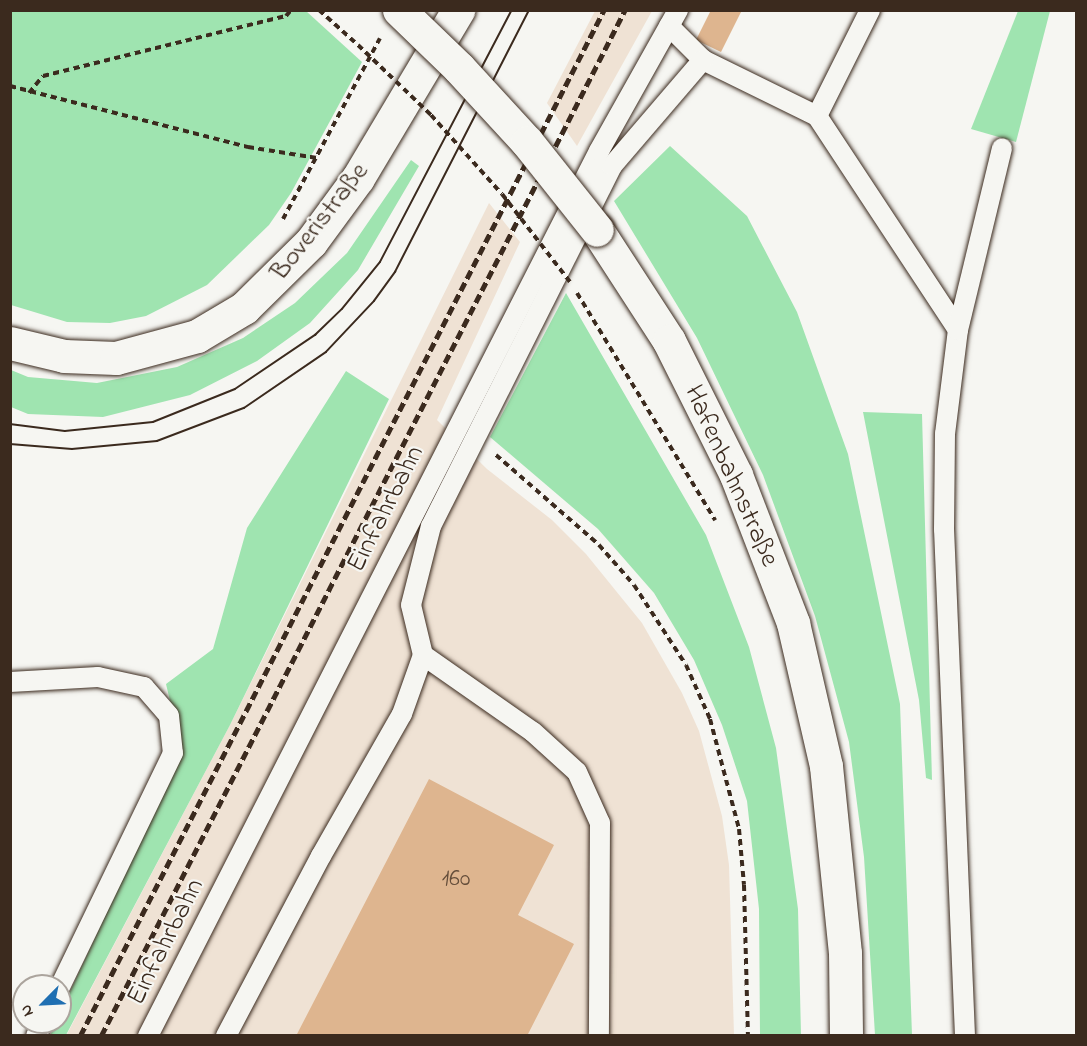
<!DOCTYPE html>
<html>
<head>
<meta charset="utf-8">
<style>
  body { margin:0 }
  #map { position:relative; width:1087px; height:1046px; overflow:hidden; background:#f6f6f2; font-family:"Indie Flower",sans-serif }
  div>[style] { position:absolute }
  .built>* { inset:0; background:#efe2d4 }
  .green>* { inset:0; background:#9fe4b0 }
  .building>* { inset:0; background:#deb58f }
  .path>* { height:4px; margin-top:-2px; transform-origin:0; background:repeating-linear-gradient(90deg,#3b2a1e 0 6px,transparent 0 10.5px) }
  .roads { filter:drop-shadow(0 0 2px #3b2a1e) drop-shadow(0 0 2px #3b2a1e) }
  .lane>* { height:20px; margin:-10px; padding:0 10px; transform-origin:10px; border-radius:10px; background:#f6f6f2 }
  .secondary>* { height:33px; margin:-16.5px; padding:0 16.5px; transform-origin:16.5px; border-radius:16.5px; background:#f6f6f2 }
  .tram>* { height:1.5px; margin:-0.75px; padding:0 0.75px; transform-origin:0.75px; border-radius:0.75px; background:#3b2a1e }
  .rail>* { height:4.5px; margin-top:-2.25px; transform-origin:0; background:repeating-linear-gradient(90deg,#3b2a1e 0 9px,transparent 0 13.5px) }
  .path-bridge>* { height:4px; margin-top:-2px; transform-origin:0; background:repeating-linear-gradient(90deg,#3b2a1e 0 6px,transparent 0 10.5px) }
  .bridges { filter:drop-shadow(0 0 2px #3b2a1e) drop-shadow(0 0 2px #3b2a1e) }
  .secondary-bridge>* { height:33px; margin:-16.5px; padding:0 16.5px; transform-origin:16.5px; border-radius:16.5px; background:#f6f6f2 }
  span { translate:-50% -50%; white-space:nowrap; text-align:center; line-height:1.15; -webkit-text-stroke:4.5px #f6f6f2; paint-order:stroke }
  .number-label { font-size:24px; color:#644d3a }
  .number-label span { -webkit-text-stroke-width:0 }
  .street-label { font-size:27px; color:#3b2a1e }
  .frame { position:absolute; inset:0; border:12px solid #3b2a1e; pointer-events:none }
  .north { position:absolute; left:12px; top:974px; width:60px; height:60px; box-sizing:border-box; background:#f6f6f2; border:2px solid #aba49d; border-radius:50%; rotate:246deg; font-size:16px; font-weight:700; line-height:24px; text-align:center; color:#3b2a1e }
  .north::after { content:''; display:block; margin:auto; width:21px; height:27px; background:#1f6fb2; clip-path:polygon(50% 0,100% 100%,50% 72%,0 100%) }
</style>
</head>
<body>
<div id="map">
  <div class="built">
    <div style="clip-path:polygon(595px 11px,652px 11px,577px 146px,547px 103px)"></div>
    <div style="clip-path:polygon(489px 203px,520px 242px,437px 420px,487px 469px,552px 520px,586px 554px,642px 623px,682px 693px,699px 731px,722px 816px,729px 865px,734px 1035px,66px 1036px,230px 725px)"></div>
  </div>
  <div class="green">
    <div style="clip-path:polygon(11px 10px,306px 11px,362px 62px,291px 193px,269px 225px,207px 285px,146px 316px,110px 323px,67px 322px,11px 305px)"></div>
    <div style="clip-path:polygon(1018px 11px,1050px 11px,1016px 142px,971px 129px)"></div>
    <div style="clip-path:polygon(670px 146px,747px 216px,797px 312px,848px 454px,900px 704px,912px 1035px,875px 1035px,864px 857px,849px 742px,815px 616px,763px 475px,697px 338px,614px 201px)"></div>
    <div style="clip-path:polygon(411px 160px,419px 166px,358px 270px,310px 323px,257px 361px,190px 395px,103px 417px,28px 414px,11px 407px,11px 370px,28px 377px,97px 383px,177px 367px,243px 338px,295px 303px,347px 253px)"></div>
    <div style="clip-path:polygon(566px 293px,706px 535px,749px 647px,776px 748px,798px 909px,801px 1035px,760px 1035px,759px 909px,747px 801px,722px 725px,694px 660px,654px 593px,598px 529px,490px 437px)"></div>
    <div style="clip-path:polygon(346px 371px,389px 399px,230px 725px,66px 1035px,50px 1036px,56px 1022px,60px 1022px,60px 1013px,182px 751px,166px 684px,213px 649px,247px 528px)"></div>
    <div style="clip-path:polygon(863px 412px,922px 414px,932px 780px,926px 778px,919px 700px)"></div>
  </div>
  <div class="building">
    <div style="clip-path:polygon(711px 10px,742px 10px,721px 52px,696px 40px)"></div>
    <div style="clip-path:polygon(429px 779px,554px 845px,518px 915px,574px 944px,527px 1036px,296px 1036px)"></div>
  </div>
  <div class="path">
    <div style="left:319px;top:10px;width:52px;rotate:41.9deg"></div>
    <div style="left:10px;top:86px;width:246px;rotate:14.4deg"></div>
    <div style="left:248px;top:147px;width:70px;rotate:9.1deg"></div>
    <div style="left:29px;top:93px;width:22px;rotate:-51deg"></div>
    <div style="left:43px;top:76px;width:250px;rotate:-13.9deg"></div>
    <div style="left:286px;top:16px;width:8px;rotate:-50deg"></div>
    <div style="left:283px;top:219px;width:205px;rotate:-61.8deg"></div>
    <div style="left:577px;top:293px;width:266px;rotate:58.7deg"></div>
    <div style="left:496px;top:455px;width:137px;rotate:41.1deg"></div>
    <div style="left:599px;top:545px;width:53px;rotate:48.8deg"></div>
    <div style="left:634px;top:585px;width:95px;rotate:57deg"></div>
    <div style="left:686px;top:665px;width:59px;rotate:66deg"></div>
    <div style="left:710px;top:719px;width:114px;rotate:75.2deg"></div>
    <div style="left:739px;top:829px;width:56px;rotate:84.9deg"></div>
    <div style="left:744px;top:885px;width:151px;rotate:88.5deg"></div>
  </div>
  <div class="roads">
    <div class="lane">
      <div style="left:669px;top:26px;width:48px;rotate:45deg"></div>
      <div style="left:703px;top:60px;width:127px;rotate:26.2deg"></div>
      <div style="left:817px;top:116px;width:256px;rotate:56.6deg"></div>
      <div style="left:817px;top:116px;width:119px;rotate:-63.4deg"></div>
      <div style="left:423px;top:655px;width:51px;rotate:-103.5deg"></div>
      <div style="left:411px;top:605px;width:81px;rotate:-75.8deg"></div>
      <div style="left:431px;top:526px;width:403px;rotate:-63.3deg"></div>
      <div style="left:612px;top:166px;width:140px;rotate:-49.4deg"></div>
      <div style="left:10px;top:682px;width:88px;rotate:-3.3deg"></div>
      <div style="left:98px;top:677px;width:47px;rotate:12.3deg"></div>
      <div style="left:144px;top:687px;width:38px;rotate:49deg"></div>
      <div style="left:169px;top:716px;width:37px;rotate:84deg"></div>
      <div style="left:173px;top:753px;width:260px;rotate:115.8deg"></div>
      <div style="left:36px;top:1036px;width:16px;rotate:-63deg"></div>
      <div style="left:148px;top:1036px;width:993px;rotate:-63deg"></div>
      <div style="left:599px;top:151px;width:162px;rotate:-60.7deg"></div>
      <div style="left:226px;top:1036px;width:204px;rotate:-62.2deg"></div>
      <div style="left:321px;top:856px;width:163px;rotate:-60.3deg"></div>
      <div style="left:402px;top:714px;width:63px;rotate:-70.4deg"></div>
      <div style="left:423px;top:655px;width:134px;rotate:35deg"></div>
      <div style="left:533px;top:732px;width:59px;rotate:42.3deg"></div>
      <div style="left:577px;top:772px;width:56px;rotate:65.7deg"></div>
      <div style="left:600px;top:823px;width:213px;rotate:90.3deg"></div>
      <div style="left:965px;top:1036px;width:507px;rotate:-92.37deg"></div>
      <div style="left:944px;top:529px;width:95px;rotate:-89.4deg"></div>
      <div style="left:945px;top:434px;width:105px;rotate:-82.9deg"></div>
      <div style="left:958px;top:330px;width:187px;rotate:-76.4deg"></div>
    </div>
    <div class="secondary">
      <div style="left:597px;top:230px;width:132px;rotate:57deg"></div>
      <div style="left:669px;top:341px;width:150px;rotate:63.4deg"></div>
      <div style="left:736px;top:475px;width:159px;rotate:68.9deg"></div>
      <div style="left:793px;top:623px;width:147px;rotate:77deg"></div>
      <div style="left:826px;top:766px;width:188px;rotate:84.2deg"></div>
      <div style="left:845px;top:953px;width:83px;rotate:89.3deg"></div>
      <div style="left:10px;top:343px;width:56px;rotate:13.5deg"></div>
      <div style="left:64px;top:356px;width:52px;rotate:2.2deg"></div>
      <div style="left:116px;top:358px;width:84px;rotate:-15.2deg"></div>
      <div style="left:197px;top:336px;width:55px;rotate:-30.8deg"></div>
      <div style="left:244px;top:308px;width:94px;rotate:-44.6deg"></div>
      <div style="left:311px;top:242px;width:79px;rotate:-53.7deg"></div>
      <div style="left:358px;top:178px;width:196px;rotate:-59.2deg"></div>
    </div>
  </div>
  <div class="tram">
    <div style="left:10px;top:424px;width:55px;rotate:7.3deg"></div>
    <div style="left:65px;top:431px;width:88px;rotate:-5.8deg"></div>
    <div style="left:153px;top:422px;width:88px;rotate:-21.9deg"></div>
    <div style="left:235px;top:389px;width:97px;rotate:-34deg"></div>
    <div style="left:315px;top:335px;width:37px;rotate:-44deg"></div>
    <div style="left:342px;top:309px;width:60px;rotate:-51deg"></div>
    <div style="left:380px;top:262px;width:284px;rotate:-62.4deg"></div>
    <div style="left:10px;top:444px;width:62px;rotate:4.6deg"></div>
    <div style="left:72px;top:449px;width:85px;rotate:-5.4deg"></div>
    <div style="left:157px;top:441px;width:93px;rotate:-20.8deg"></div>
    <div style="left:244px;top:408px;width:99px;rotate:-34.3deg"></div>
    <div style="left:326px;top:352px;width:70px;rotate:-46.7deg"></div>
    <div style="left:374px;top:301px;width:36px;rotate:-54deg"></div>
    <div style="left:395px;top:272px;width:294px;rotate:-62.9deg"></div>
  </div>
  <div class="rail">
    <div style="left:80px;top:1036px;width:1152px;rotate:-62.95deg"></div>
    <div style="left:101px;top:1036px;width:1152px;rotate:-62.95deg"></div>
  </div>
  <div class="path-bridge">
    <div style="left:358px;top:45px;width:101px;rotate:43.8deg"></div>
    <div style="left:431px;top:115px;width:106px;rotate:48.1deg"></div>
    <div style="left:502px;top:194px;width:111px;rotate:52.3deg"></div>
  </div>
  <div class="bridges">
    <div class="secondary-bridge">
      <div style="left:399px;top:10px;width:83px;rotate:44deg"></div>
      <div style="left:459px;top:68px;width:100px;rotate:47.4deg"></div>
      <div style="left:527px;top:142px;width:112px;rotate:51.5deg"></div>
    </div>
  </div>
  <div class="number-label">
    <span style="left:456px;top:880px">160</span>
  </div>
  <div class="street-label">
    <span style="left:320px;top:222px;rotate:-52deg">Boveristraße</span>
    <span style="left:731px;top:476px;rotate:66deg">Hafenbahnstraße</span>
    <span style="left:386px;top:509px;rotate:-63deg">Einfahrbahn</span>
    <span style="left:166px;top:942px;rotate:-63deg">Einfahrbahn</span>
  </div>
  <div class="frame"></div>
  <div class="north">N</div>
</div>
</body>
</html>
